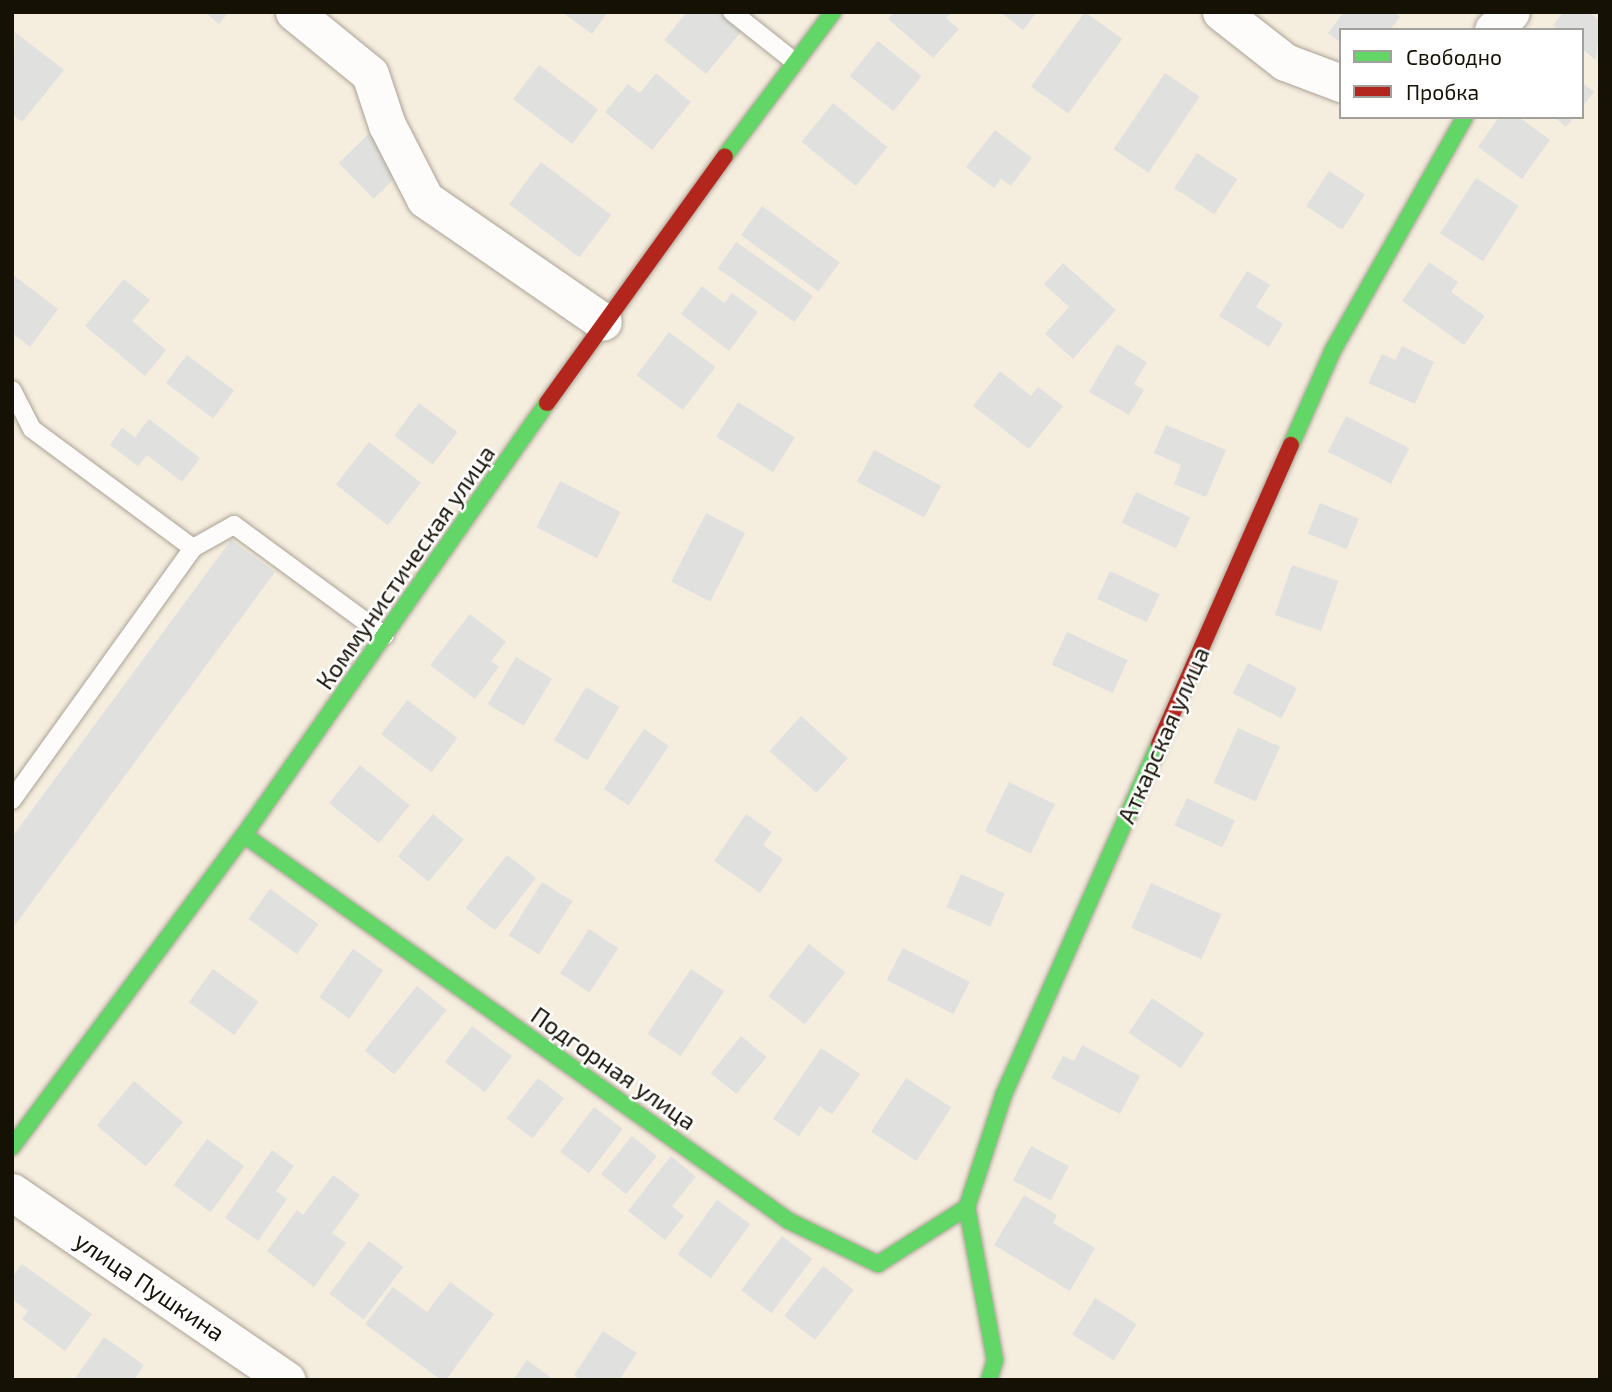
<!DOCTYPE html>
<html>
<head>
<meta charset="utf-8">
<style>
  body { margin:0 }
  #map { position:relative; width:1612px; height:1392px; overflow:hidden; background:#f5edde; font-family:"Exo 2",sans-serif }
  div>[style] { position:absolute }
  .building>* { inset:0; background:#e0e1df; transform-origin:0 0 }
  .roads { filter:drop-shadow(0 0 2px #aaa396) drop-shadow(0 0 2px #aaa396) }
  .lane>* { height:18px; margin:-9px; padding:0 9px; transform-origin:9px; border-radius:9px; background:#fefcfa }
  .street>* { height:37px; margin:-18.5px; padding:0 18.5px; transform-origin:18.5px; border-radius:18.5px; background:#fefcfa }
  .fast>* { height:16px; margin:-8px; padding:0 8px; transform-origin:8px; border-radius:8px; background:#63d668 }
  .jam>* { height:16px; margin:-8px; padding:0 8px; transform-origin:8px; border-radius:8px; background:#b3261e }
  span { translate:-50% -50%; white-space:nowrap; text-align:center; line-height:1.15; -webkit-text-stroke:5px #fff; paint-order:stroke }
  .street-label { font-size:24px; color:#161105 }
  .frame { position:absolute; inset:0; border:14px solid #161105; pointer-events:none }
  .legend { position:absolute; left:1339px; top:28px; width:245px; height:91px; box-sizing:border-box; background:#fff; border:2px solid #a2a09b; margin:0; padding:9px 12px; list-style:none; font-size:21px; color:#161105 }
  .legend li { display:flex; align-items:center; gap:14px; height:35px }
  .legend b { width:35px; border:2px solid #a2a09b }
</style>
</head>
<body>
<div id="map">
  <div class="building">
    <div style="clip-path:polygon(205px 12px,229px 12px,219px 24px)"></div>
    <div style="clip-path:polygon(562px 12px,608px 12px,592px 34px)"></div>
    <div style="clip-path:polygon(687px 12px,752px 12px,755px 15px,706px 74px,664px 40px)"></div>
    <div style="clip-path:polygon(894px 12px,952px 12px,946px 18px,959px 29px,933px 58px,888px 19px)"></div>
    <div style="clip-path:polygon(1000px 12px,1037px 12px,1023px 30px)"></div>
    <div style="left:1085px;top:12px;width:46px;height:92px;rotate:36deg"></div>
    <div style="clip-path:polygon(1344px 12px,1394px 12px,1400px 17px,1390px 30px,1341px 30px,1341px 43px,1328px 33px)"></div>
    <div style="clip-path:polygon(1564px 12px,1589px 12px,1600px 21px,1596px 60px,1582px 49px,1582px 30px,1559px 30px,1553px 25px)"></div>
    <div style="clip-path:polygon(15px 32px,64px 70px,22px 122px,12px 114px)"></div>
    <div style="left:878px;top:41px;width:56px;height:45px;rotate:39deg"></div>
    <div style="left:539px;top:65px;width:74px;height:43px;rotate:37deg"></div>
    <div style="clip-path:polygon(656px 73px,691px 102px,652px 150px,605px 112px,628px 84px,640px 93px)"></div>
    <div style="left:1165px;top:73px;width:42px;height:92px;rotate:34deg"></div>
    <div style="clip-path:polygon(1582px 83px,1594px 92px,1582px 107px)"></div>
    <div style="left:833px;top:103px;width:70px;height:50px;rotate:39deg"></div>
    <div style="clip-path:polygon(1499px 117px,1519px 117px,1550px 140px,1522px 179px,1478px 147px)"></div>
    <div style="clip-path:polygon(1554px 117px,1574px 117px,1566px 127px)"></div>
    <div style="left:379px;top:124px;width:50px;height:56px;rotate:46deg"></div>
    <div style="clip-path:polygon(995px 130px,1032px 158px,1011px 186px,1001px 179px,994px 188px,966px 167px)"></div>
    <div style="left:1197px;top:153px;width:48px;height:42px;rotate:33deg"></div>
    <div style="left:541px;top:162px;width:88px;height:53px;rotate:37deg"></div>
    <div style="left:1329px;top:171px;width:43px;height:42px;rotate:33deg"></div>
    <div style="left:1476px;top:178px;width:51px;height:66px;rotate:33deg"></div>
    <div style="left:762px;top:206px;width:96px;height:36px;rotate:36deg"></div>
    <div style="left:736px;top:242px;width:94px;height:32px;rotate:35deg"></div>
    <div style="clip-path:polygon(1429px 262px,1458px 282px,1451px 292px,1485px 316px,1464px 345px,1402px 301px)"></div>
    <div style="clip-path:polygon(1063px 263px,1116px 310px,1073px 359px,1045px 334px,1069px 307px,1044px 284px)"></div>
    <div style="clip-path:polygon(1247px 271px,1270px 285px,1256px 307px,1283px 324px,1269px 347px,1219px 316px)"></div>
    <div style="clip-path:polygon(12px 274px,58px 309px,30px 347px,12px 333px)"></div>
    <div style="clip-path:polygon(124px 279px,150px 300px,132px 321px,166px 350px,145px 376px,85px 326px)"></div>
    <div style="clip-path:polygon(702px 286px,724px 303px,732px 293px,758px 312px,729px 351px,681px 314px)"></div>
    <div style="left:669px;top:332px;width:58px;height:54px;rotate:37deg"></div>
    <div style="clip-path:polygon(1117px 344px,1147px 362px,1134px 384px,1144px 390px,1129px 415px,1089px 392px)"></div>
    <div style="clip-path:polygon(1402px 346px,1434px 362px,1415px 404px,1368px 383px,1382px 354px,1395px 360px)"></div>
    <div style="left:187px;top:355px;width:59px;height:35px;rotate:37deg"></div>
    <div style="clip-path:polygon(1000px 371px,1031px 396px,1038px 387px,1063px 406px,1029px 449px,973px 406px)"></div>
    <div style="left:738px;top:402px;width:67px;height:41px;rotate:32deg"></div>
    <div style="left:419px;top:403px;width:48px;height:41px;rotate:37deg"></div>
    <div style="left:1346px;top:416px;width:71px;height:40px;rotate:27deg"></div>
    <div style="clip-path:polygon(149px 419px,200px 458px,182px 482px,147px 455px,138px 466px,110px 445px,122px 428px,135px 437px)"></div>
    <div style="clip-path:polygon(1166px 425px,1226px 450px,1206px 497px,1174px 484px,1181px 465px,1154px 453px)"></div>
    <div style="left:369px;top:442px;width:66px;height:54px;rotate:38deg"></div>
    <div style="left:874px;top:450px;width:76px;height:36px;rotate:28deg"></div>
    <div style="left:560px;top:481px;width:68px;height:52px;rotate:27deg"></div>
    <div style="left:1136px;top:492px;width:60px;height:34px;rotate:25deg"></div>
    <div style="left:1320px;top:503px;width:42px;height:33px;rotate:22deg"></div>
    <div style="left:706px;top:513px;width:44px;height:77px;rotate:27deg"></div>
    <div style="clip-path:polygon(231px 540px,275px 572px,12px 929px,12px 837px)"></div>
    <div style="left:1292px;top:565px;width:49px;height:53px;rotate:19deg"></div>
    <div style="left:1110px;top:571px;width:55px;height:31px;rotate:25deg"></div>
    <div style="clip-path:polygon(470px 614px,506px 642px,491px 661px,499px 667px,475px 699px,430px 665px)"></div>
    <div style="left:1067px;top:632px;width:67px;height:36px;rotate:25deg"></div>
    <div style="left:516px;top:657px;width:42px;height:55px;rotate:31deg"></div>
    <div style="left:1248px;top:663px;width:55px;height:34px;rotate:27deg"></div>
    <div style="left:586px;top:687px;width:39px;height:62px;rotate:31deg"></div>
    <div style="left:407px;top:700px;width:63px;height:43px;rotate:37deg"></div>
    <div style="left:801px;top:716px;width:63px;height:47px;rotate:42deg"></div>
    <div style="left:1238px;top:728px;width:46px;height:60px;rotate:24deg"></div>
    <div style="left:644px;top:729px;width:30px;height:72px;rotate:34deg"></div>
    <div style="left:360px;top:765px;width:64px;height:49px;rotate:39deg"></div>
    <div style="left:1009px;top:782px;width:51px;height:55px;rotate:26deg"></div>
    <div style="left:1187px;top:798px;width:53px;height:30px;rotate:25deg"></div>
    <div style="left:433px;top:814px;width:40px;height:55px;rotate:40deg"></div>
    <div style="clip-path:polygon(746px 814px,772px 832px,763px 845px,783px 859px,760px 893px,714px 861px)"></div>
    <div style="left:507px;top:855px;width:37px;height:67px;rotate:38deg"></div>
    <div style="left:961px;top:874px;width:48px;height:36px;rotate:24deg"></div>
    <div style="left:542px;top:882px;width:36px;height:63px;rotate:32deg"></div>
    <div style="left:1151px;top:883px;width:77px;height:49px;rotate:24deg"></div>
    <div style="left:270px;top:889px;width:60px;height:37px;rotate:36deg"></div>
    <div style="left:589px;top:929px;width:35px;height:53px;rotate:33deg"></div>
    <div style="left:809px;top:944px;width:46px;height:66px;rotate:38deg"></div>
    <div style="left:903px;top:948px;width:75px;height:36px;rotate:27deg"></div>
    <div style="left:353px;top:949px;width:37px;height:59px;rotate:35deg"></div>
    <div style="left:213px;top:969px;width:56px;height:41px;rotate:36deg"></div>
    <div style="left:691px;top:969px;width:40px;height:78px;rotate:34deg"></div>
    <div style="left:417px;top:986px;width:38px;height:83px;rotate:39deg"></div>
    <div style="left:1152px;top:998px;width:63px;height:42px;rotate:34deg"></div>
    <div style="left:472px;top:1026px;width:50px;height:45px;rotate:37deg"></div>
    <div style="left:741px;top:1036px;width:33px;height:48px;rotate:39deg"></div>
    <div style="clip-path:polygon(1082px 1045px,1140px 1076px,1120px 1114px,1051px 1078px,1063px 1056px,1074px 1061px)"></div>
    <div style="clip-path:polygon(821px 1048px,860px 1074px,832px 1115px,820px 1106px,799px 1136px,773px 1119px)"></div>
    <div style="left:538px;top:1078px;width:33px;height:51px;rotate:38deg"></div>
    <div style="left:906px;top:1078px;width:54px;height:64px;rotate:33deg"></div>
    <div style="left:134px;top:1081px;width:64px;height:58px;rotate:40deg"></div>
    <div style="left:594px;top:1107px;width:36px;height:56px;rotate:37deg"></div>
    <div style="left:632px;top:1136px;width:32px;height:49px;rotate:39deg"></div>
    <div style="left:207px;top:1139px;width:46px;height:57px;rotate:36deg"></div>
    <div style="left:1031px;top:1146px;width:43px;height:39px;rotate:28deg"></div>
    <div style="clip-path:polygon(272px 1150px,294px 1166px,276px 1191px,287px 1199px,258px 1241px,225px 1218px)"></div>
    <div style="clip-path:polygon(671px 1156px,696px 1177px,672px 1206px,684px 1216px,665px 1240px,628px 1211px)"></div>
    <div style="clip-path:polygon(333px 1175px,360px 1195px,332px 1233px,346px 1243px,314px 1287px,267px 1251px,297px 1210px,303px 1215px)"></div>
    <div style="clip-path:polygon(1024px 1195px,1057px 1215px,1053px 1223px,1095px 1248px,1070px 1291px,994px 1245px)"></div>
    <div style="left:717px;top:1200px;width:41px;height:67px;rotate:36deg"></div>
    <div style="left:782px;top:1236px;width:38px;height:68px;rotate:37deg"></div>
    <div style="left:369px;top:1241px;width:43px;height:66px;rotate:37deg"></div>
    <div style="clip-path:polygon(22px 1264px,92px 1314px,65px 1351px,22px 1319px,28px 1311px,12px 1299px,12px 1277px)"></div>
    <div style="left:823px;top:1266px;width:39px;height:63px;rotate:38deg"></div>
    <div style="clip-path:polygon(450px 1282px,494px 1314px,446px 1380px,441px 1380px,365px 1324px,393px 1287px,427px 1312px)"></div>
    <div style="left:1095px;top:1298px;width:49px;height:43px;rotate:32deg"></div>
    <div style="clip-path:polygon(603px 1331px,637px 1353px,619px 1380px,581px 1380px,574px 1375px)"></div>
    <div style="clip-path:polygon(104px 1337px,144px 1365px,134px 1380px,74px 1380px)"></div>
    <div style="clip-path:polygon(527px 1360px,554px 1380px,513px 1380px)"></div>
  </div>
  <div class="roads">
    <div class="lane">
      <div style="left:732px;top:12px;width:80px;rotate:38.4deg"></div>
      <div style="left:12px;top:390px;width:44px;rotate:62.9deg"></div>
      <div style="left:32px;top:429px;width:200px;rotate:36.5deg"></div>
      <div style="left:12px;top:800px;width:310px;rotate:-54.3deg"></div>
      <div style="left:193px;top:548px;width:47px;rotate:-29.3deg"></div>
      <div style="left:234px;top:525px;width:187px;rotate:36.3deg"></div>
    </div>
    <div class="street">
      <div style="left:294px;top:12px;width:98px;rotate:39.2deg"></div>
      <div style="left:370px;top:74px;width:54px;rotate:71.6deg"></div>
      <div style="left:387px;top:125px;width:83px;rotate:62.8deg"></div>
      <div style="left:425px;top:199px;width:216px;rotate:34.6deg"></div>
      <div style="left:1221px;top:12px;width:81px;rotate:38deg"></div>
      <div style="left:1285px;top:62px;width:60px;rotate:20.6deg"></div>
      <div style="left:1493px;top:30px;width:25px;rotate:-45deg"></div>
      <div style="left:12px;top:1192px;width:333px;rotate:34.4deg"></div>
    </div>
    <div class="fast">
      <div style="left:725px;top:156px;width:180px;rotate:-53.1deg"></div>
      <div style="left:1291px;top:445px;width:104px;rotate:-66.1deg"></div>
      <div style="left:1333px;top:350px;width:268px;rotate:-60.5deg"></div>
      <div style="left:244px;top:835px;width:668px;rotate:35.31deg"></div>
      <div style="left:789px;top:1221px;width:99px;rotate:25.8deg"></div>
      <div style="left:878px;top:1264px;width:106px;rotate:-32.6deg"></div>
      <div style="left:12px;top:1147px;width:389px;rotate:-53.4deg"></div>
      <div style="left:244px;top:835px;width:528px;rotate:-54.95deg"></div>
      <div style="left:989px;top:1380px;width:21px;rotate:-73deg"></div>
      <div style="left:995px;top:1360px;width:156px;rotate:-100.4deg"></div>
      <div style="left:967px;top:1207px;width:119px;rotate:-71.9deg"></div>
      <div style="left:1004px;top:1094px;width:383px;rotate:-66.1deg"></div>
    </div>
    <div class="jam">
      <div style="left:547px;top:403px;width:304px;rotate:-54.2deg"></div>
      <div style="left:1159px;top:744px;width:327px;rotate:-66.2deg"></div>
    </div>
  </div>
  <div class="street-label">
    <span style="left:405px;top:567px;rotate:-55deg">Коммунистическая улица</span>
    <span style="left:1163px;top:735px;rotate:-66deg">Аткарская улица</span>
    <span style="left:614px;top:1068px;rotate:35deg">Подгорная улица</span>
    <span style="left:150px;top:1286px;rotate:34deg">улица Пушкина</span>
  </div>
  <div class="frame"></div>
  <ul class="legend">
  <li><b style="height:9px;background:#63d668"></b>Свободно</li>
  <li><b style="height:9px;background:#b3261e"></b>Пробка</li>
  </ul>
</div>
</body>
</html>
